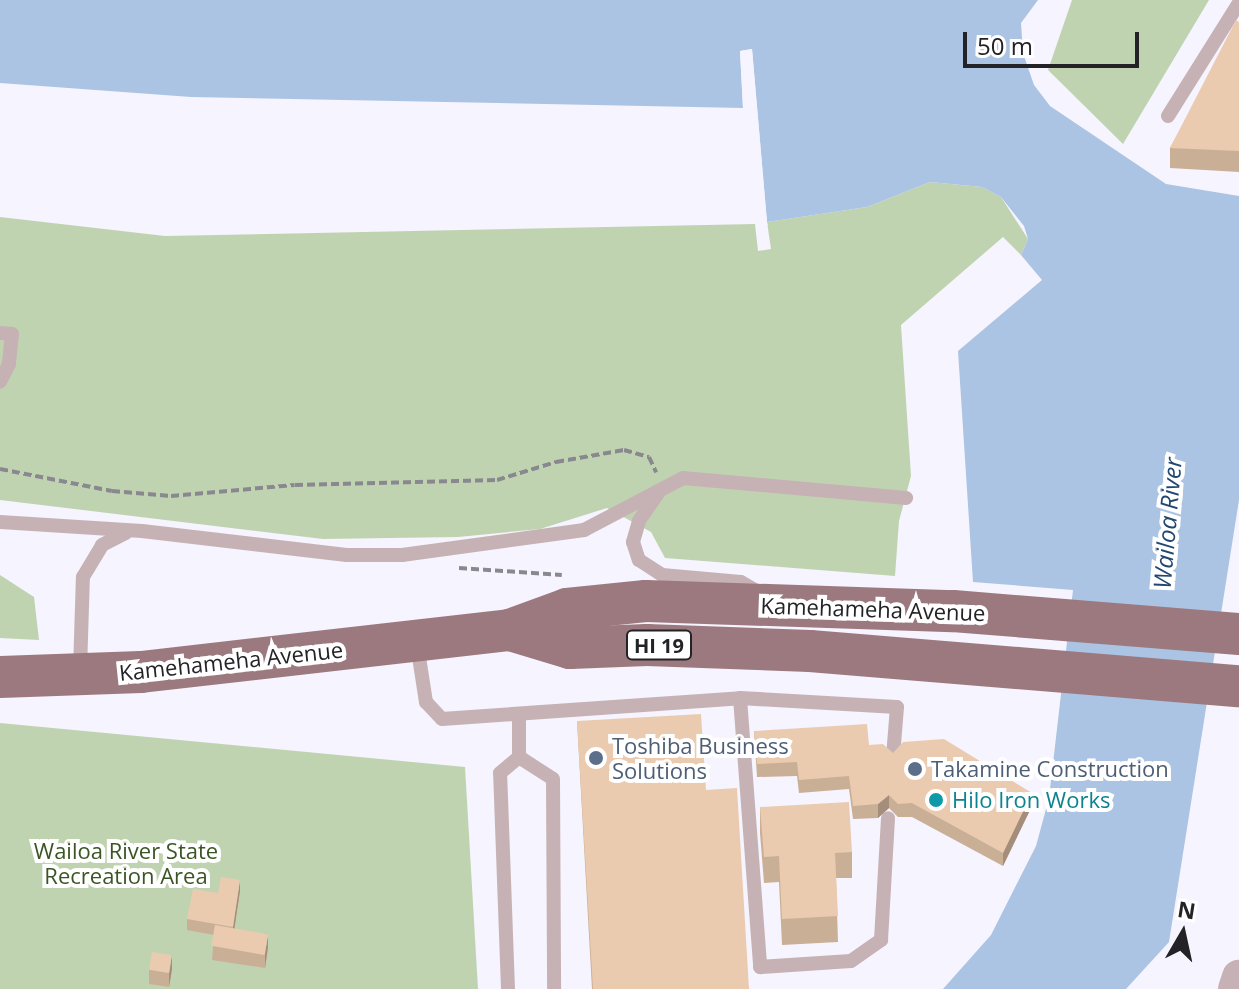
<!DOCTYPE html>
<html>
<head>
<meta charset="utf-8">
<style>
  body { margin:0 }
  #map { position:relative; width:1239px; height:989px; overflow:hidden; background:#f6f4fe; font-family:"Open Sans",sans-serif }
  div>[style] { position:absolute }
  .green>* { inset:0; background:#c0d3b1 }
  .water>* { inset:0; background:#abc4e3 }
  .pier>* { inset:0; background:#f6f4fe }
  .path>* { height:4px; margin-top:-2px; transform-origin:0; background:repeating-linear-gradient(90deg,#89888f 0 8px,transparent 0 12px) }
  .service>* { height:14px; margin:-7px; padding:0 7px; transform-origin:7px; border-radius:7px; background:#c6b2b5 }
  .tertiary>* { height:34px; margin:-17px; padding:0 17px; transform-origin:17px; border-radius:17px; background:#c6b2b5 }
  .primary>* { height:42px; margin:-21px; padding:0 21px; transform-origin:21px; border-radius:21px; background:#9c797f }
  .wall>* { inset:0; background:#caaf97 }
  .shaded-wall>* { inset:0; background:#a48e7b }
  .building>* { inset:0; background:#ebcbb0; transform-origin:0 0 }
  .dots>* { width:22px; height:22px; translate:-50% -50%; box-sizing:border-box; border:4px solid #fff; border-radius:50% }
  span { translate:-50% -50%; white-space:nowrap; text-align:center; line-height:1.15; -webkit-text-stroke:8px #fff; paint-order:stroke }
  .shield-label span { padding:2px 6px; background:#fff; border:2px solid; border-radius:6px; -webkit-text-stroke-width:0 }
  .shield-label { font-size:20px; color:#232226; font-weight:700 }
  .street-label { font-size:22px; color:#232226 }
  .service-label { font-size:22px; color:#4e5e75 }
  .left { translate:0 -50%; text-align:left }
  .culture-label { font-size:22px; color:#0d838f }
  .park-label { font-size:22px; color:#3b5524 }
  .water-label { font-size:24px; color:#224770; font-style:italic }
  .north { position:absolute; left:1143px; top:893px; width:80px; height:80px; -webkit-text-stroke:6px #fff; paint-order:stroke; rotate:9deg; font-size:22px; font-weight:700; line-height:32px; text-align:center; color:#232226 }
  .north::after { content:''; display:block; margin:auto; width:28px; height:36px; background:#232226; clip-path:polygon(50% 0,100% 100%,50% 72%,0 100%) }
  .scale { position:absolute; left:963px; top:32px; width:176px; height:36px; box-sizing:border-box; border:4px solid #232226; border-top:0; padding-left:10px; font-size:24px; line-height:28px; white-space:nowrap; color:#232226; -webkit-text-stroke:6px #fff; paint-order:stroke }
</style>
</head>
<body>
<div id="map">
  <div class="green">
    <div style="clip-path:polygon(1072px 0,1209px 0,1123px 144px,1048px 70px)"></div>
    <div style="clip-path:polygon(930px 182px,982px 187px,1001px 197px,1028px 239px,1021px 255px,1003px 237px,901px 325px,911px 476px,899px 521px,895px 576px,665px 558px,651px 532px,607px 508px,540px 529px,458px 537px,323px 539px,0 500px,0 217px,165px 236px,755px 224px,758px 251px,771px 249px,767px 222px,867px 207px)"></div>
    <div style="clip-path:polygon(0 575px,34px 597px,39px 640px,0 638px)"></div>
    <div style="clip-path:polygon(0 723px,465px 767px,478px 989px,0 989px)"></div>
  </div>
  <div class="water">
    <div style="clip-path:polygon(0 0,1038px 0,1021px 23px,1023px 53px,1034px 85px,1050px 106px,1166px 184px,1239px 196px,1239px 500px,1169px 942px,1126px 989px,943px 989px,991px 935px,1036px 846px,1049px 798px,1073px 590px,973px 582px,958px 351px,1042px 280px,1021px 255px,1028px 239px,1024px 226px,1001px 197px,982px 187px,930px 182px,867px 207px,767px 222px,752px 49px,740px 51px,743px 108px,191px 97px,0 83px)"></div>
  </div>
  <div class="pier">
    <div style="clip-path:polygon(752px 49px,767px 222px,768px 226px,763px 223px,748px 54px,744px 54px,743px 108px,740px 51px)"></div>
  </div>
  <div class="path">
    <div style="left:0;top:469px;width:114px;rotate:11.1deg"></div>
    <div style="left:112px;top:491px;width:59px;rotate:4.8deg"></div>
    <div style="left:171px;top:496px;width:124px;rotate:-5.1deg"></div>
    <div style="left:295px;top:485px;width:202px;rotate:-1.4deg"></div>
    <div style="left:497px;top:480px;width:62px;rotate:-17deg"></div>
    <div style="left:556px;top:462px;width:69px;rotate:-10deg"></div>
    <div style="left:624px;top:450px;width:26px;rotate:16deg"></div>
    <div style="left:649px;top:457px;width:17px;rotate:65deg"></div>
    <div style="left:459px;top:568px;width:103px;rotate:3.9deg"></div>
  </div>
  <div class="service">
    <div style="left:1168px;top:116px;width:133px;rotate:-57.9deg"></div>
    <div style="left:0;top:333px;width:12px;rotate:5deg"></div>
    <div style="left:12px;top:334px;width:30px;rotate:96deg"></div>
    <div style="left:9px;top:364px;width:20px;rotate:117deg"></div>
    <div style="left:659px;top:492px;width:35px;rotate:125deg"></div>
    <div style="left:639px;top:521px;width:22px;rotate:106deg"></div>
    <div style="left:633px;top:542px;width:19px;rotate:72deg"></div>
    <div style="left:639px;top:560px;width:27px;rotate:33deg"></div>
    <div style="left:662px;top:575px;width:79px;rotate:5.1deg"></div>
    <div style="left:741px;top:582px;width:20px;rotate:30deg"></div>
    <div style="left:0;top:522px;width:142px;rotate:3.6deg"></div>
    <div style="left:142px;top:531px;width:206px;rotate:6.7deg"></div>
    <div style="left:347px;top:555px;width:55px"></div>
    <div style="left:402px;top:555px;width:184px;rotate:-7.8deg"></div>
    <div style="left:584px;top:530px;width:112px;rotate:-27.7deg"></div>
    <div style="left:683px;top:478px;width:224px;rotate:5.1deg"></div>
    <div style="left:417px;top:644px;width:59px;rotate:81.2deg"></div>
    <div style="left:426px;top:702px;width:23px;rotate:47deg"></div>
    <div style="left:442px;top:719px;width:299px;rotate:-4deg"></div>
    <div style="left:740px;top:698px;width:157px;rotate:3.3deg"></div>
    <div style="left:897px;top:707px;width:50px;rotate:94.6deg"></div>
    <div style="left:80px;top:670px;width:93px;rotate:-88.2deg"></div>
    <div style="left:83px;top:577px;width:37px;rotate:-59deg"></div>
    <div style="left:102px;top:545px;width:27px;rotate:-27deg"></div>
    <div style="left:740px;top:698px;width:270px;rotate:85.7deg"></div>
    <div style="left:760px;top:967px;width:91px;rotate:-3.8deg"></div>
    <div style="left:851px;top:961px;width:37px;rotate:-35deg"></div>
    <div style="left:881px;top:940px;width:122px;rotate:-86.7deg"></div>
    <div style="left:519px;top:757px;width:40px;rotate:32.9deg"></div>
    <div style="left:553px;top:779px;width:210px;rotate:89.7deg"></div>
    <div style="left:508px;top:989px;width:216px;rotate:-92.1deg"></div>
    <div style="left:500px;top:773px;width:25px;rotate:-40deg"></div>
    <div style="left:519px;top:757px;width:41px;rotate:-90deg"></div>
  </div>
  <div class="tertiary">
    <div style="left:1235px;top:989px;width:13px;rotate:-72deg"></div>
  </div>
  <div class="primary">
    <div style="left:510px;top:630px;width:63px;rotate:16.7deg"></div>
    <div style="left:570px;top:648px;width:77px;rotate:-2.2deg"></div>
    <div style="left:647px;top:645px;width:163px;rotate:2.1deg"></div>
    <div style="left:810px;top:651px;width:430px;rotate:4.7deg"></div>
    <div style="left:0;top:677px;width:141px;rotate:-2deg"></div>
    <div style="left:141px;top:672px;width:371px;rotate:-6.5deg"></div>
    <div style="left:510px;top:630px;width:61px;rotate:-20.2deg"></div>
    <div style="left:567px;top:609px;width:79px;rotate:-5.8deg"></div>
    <div style="left:646px;top:601px;width:307px;rotate:1.9deg"></div>
    <div style="left:953px;top:611px;width:287px;rotate:4.6deg"></div>
  </div>
  <div class="wall">
    <div style="clip-path:polygon(1239px 22px,1239px 172px,1170px 168px,1170px 148px)"></div>
    <div style="clip-path:polygon(577px 721px,706px 790px,749px 989px,592px 989px)"></div>
    <div style="clip-path:polygon(754px 731px,869px 745px,1032px 806px,1003px 866px,912px 817px,898px 817px,889px 808px,878px 818px,853px 819px,849px 789px,799px 793px,797px 776px,757px 777px)"></div>
    <div style="clip-path:polygon(760px 807px,852px 852px,852px 878px,836px 878px,838px 942px,782px 945px,779px 882px,764px 883px,760px 833px)"></div>
    <div style="clip-path:polygon(240px 891px,234px 928px,268px 947px,265px 968px,212px 960px,214px 935px,187px 930px,187px 919px,218px 893px)"></div>
    <div style="clip-path:polygon(172px 969px,169px 987px,149px 984px,149px 970px)"></div>
  </div>
  <div class="shaded-wall">
    <div style="clip-path:polygon(1032px 793px,1032px 806px,1003px 866px,1003px 853px)"></div>
    <div style="clip-path:polygon(889px 795px,889px 808px,878px 818px,878px 804px)"></div>
    <div style="clip-path:polygon(240px 880px,240px 891px,233px 938px,233px 927px)"></div>
    <div style="clip-path:polygon(268px 934px,268px 947px,265px 968px,265px 955px)"></div>
    <div style="clip-path:polygon(172px 955px,172px 969px,169px 987px,169px 974px)"></div>
  </div>
  <div class="building">
    <div style="clip-path:polygon(1236px 20px,1239px 22px,1239px 151px,1170px 148px)"></div>
    <div style="clip-path:polygon(701px 714px,706px 790px,737px 788px,749px 989px,593px 989px,577px 721px)"></div>
    <div style="clip-path:polygon(867px 724px,869px 745px,883px 744px,893px 753px,903px 742px,944px 739px,1032px 793px,1003px 853px,912px 803px,898px 804px,889px 795px,878px 804px,853px 806px,849px 776px,799px 780px,797px 762px,757px 764px,754px 731px)"></div>
    <div style="clip-path:polygon(849px 802px,852px 852px,835px 853px,838px 916px,782px 919px,779px 856px,764px 857px,760px 807px)"></div>
    <div style="clip-path:polygon(221px 877px,240px 880px,233px 927px,187px 919px,193px 889px,218px 893px)"></div>
    <div style="left:215px;top:925px;width:54px;height:21px;rotate:10deg"></div>
    <div style="left:152px;top:952px;width:20px;height:18px;rotate:9deg"></div>
  </div>
  <div class="dots">
    <div style="left:596px;top:758px;background:#5c6f8a"></div>
    <div style="left:915px;top:769px;background:#5c6f8a"></div>
    <div style="left:936px;top:800px;background:#0f9aa8"></div>
  </div>
  <div class="shield-label">
    <span style="left:659px;top:645px">HI 19</span>
  </div>
  <div class="street-label">
    <span style="left:873px;top:609px;rotate:2deg">Kamehameha Avenue</span>
    <span style="left:231px;top:661px;rotate:-6deg">Kamehameha Avenue</span>
  </div>
  <div class="service-label">
    <span class="left" style="left:612px;top:758px">Toshiba Business<br>Solutions</span>
    <span class="left" style="left:931px;top:769px">Takamine Construction</span>
  </div>
  <div class="culture-label">
    <span class="left" style="left:952px;top:800px">Hilo Iron Works</span>
  </div>
  <div class="park-label">
    <span style="left:126px;top:863px">Wailoa River State<br>Recreation Area</span>
  </div>
  <div class="water-label">
    <span style="left:1167px;top:523px;rotate:-85deg">Wailoa River</span>
  </div>
  <div class="north">N</div>
  <div class="scale">50 m</div>
</div>
</body>
</html>
